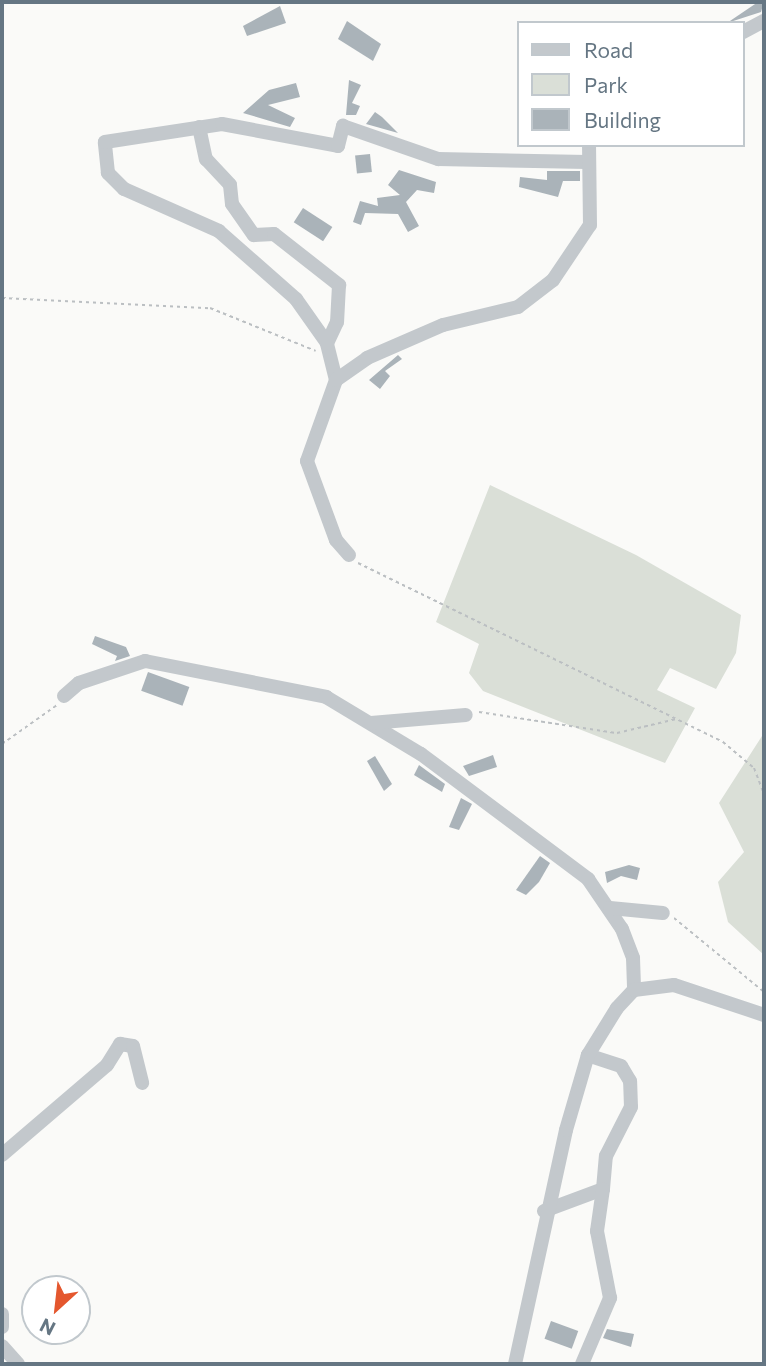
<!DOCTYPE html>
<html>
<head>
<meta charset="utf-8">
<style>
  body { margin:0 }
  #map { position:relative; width:766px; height:1366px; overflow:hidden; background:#fafaf8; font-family:Commissioner,sans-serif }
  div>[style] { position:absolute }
  .green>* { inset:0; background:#dadfd7 }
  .building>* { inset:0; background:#aab3b9; transform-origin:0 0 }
  .path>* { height:2px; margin-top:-1px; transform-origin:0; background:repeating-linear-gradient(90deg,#bbbfc2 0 3.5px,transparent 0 7px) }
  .minor>* { height:14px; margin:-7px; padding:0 7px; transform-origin:7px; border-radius:7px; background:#c3c8cc }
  span { translate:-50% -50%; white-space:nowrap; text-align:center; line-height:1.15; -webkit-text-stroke:7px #fff; paint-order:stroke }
  .frame { position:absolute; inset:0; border:4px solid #657683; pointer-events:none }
  .legend { position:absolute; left:517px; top:21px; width:228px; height:126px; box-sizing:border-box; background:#fff; border:2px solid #c1c8cd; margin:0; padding:9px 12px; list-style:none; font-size:21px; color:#657683 }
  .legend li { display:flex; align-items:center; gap:14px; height:35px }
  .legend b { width:35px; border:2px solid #c1c8cd }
  .north { position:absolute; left:21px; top:1275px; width:70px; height:70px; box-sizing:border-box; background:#fff; border:2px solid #c1c8cd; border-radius:50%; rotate:207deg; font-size:19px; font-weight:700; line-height:28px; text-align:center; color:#657683 }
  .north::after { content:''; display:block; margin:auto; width:24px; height:32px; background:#e4572e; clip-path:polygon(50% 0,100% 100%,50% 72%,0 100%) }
</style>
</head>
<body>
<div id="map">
  <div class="green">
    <div style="clip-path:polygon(490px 485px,636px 555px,741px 615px,736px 653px,716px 689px,670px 668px,657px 690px,695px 708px,665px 763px,483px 691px,469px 673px,479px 644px,436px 622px)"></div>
    <div style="clip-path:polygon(762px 736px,764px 737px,764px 955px,728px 922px,718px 882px,744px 852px,719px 803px)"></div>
  </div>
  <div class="building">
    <div style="clip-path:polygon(758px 2px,764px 2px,761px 12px,727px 23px)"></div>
    <div style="clip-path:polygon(280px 6px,286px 23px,247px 36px,243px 26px)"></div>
    <div style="clip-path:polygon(347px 21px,381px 44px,373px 61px,338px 39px)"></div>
    <div style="clip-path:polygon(349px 80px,361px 85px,352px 103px,360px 106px,356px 115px,346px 115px)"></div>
    <div style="clip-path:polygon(296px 83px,300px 97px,268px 105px,295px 118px,290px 127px,243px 113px,269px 90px)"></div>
    <div style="clip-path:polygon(375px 112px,382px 117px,398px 133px,366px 124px)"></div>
    <div style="left:370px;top:154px;width:18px;height:15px;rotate:84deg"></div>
    <div style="clip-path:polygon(399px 170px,436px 182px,434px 193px,417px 190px,406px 202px,419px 226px,408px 232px,398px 214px,365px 213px,361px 225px,353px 222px,360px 201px,378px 206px,377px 198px,400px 195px,388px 185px)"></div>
    <div style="clip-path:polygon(547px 171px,580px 171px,580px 181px,563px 181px,558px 197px,519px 187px,520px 177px,547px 180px)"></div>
    <div style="left:303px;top:208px;width:35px;height:17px;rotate:33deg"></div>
    <div style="clip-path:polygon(398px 355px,402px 359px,385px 371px,390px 376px,380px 389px,369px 380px)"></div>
    <div style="clip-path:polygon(95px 636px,126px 647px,130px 656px,115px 661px,117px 656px,92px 644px)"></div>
    <div style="left:148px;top:672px;width:44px;height:20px;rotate:20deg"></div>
    <div style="clip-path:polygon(493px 755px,497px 767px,469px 776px,463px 766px)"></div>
    <div style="clip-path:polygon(375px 756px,392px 784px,384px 791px,367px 761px)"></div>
    <div style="clip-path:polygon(419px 765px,445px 784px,442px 792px,414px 775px)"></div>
    <div style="clip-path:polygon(461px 798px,472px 804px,459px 830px,449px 827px)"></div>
    <div style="clip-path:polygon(540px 856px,550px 863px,539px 882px,526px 895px,516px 890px)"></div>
    <div style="clip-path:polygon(629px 865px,640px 868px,637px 880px,621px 876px,607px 883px,605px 872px)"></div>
    <div style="left:551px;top:1321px;width:29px;height:19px;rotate:20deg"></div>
    <div style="clip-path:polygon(607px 1329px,634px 1334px,631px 1347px,603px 1338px)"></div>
  </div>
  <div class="path">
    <div style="left:2px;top:298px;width:208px;rotate:2.8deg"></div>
    <div style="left:210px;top:308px;width:114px;rotate:22.1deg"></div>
    <div style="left:358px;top:563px;width:407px;rotate:26.1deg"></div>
    <div style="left:723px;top:742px;width:40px;rotate:40deg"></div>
    <div style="left:754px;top:768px;width:28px;rotate:69deg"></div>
    <div style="left:479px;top:712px;width:140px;rotate:8.7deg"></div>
    <div style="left:617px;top:733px;width:61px;rotate:-13.3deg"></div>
    <div style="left:2px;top:744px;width:67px;rotate:-35.3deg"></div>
    <div style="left:674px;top:918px;width:117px;rotate:39.4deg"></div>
  </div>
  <div class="minor">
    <div style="left:743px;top:32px;width:24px;rotate:-28deg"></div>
    <div style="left:199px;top:127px;width:33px;rotate:78deg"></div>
    <div style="left:206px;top:159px;width:35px;rotate:47deg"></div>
    <div style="left:230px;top:185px;width:19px;rotate:84deg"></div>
    <div style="left:232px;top:204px;width:38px;rotate:55deg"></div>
    <div style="left:254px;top:235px;width:20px;rotate:-3deg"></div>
    <div style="left:274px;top:234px;width:83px;rotate:38.1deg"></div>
    <div style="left:339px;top:285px;width:37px;rotate:93deg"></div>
    <div style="left:337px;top:322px;width:23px;rotate:115deg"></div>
    <div style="left:336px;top:380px;width:38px;rotate:-104deg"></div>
    <div style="left:327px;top:343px;width:54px;rotate:-125.2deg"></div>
    <div style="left:296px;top:299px;width:103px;rotate:-138.6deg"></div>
    <div style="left:219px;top:231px;width:104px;rotate:-156.1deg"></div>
    <div style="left:124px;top:189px;width:23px;rotate:-135deg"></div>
    <div style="left:108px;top:173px;width:31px;rotate:-96deg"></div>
    <div style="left:105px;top:142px;width:118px;rotate:-8.7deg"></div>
    <div style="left:222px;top:124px;width:118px;rotate:10.7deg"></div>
    <div style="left:338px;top:146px;width:21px;rotate:-76deg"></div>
    <div style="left:343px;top:126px;width:101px;rotate:19.2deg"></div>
    <div style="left:438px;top:159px;width:149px;rotate:1.2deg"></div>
    <div style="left:349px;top:555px;width:20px;rotate:-131deg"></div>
    <div style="left:336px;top:540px;width:84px;rotate:-110.2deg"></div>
    <div style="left:307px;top:461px;width:86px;rotate:-70.3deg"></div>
    <div style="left:336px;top:380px;width:38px;rotate:-35deg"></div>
    <div style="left:367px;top:358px;width:83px;rotate:-23.5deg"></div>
    <div style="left:443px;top:325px;width:77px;rotate:-13.5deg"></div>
    <div style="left:518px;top:307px;width:44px;rotate:-37.6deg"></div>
    <div style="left:553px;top:280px;width:66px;rotate:-56.1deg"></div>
    <div style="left:590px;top:225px;width:80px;rotate:-90.7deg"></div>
    <div style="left:64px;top:696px;width:20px;rotate:-41deg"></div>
    <div style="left:79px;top:683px;width:70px;rotate:-18.4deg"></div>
    <div style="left:145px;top:661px;width:185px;rotate:11.2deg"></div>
    <div style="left:326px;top:697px;width:111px;rotate:31deg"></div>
    <div style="left:421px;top:754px;width:209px;rotate:36.8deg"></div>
    <div style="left:588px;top:879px;width:60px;rotate:55.8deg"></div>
    <div style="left:622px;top:929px;width:31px;rotate:69deg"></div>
    <div style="left:633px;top:958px;width:32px;rotate:88deg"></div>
    <div style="left:371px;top:723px;width:95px;rotate:-4.8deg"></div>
    <div style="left:610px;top:908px;width:53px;rotate:5.4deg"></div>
    <div style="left:2px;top:1155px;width:138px;rotate:-40.6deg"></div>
    <div style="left:107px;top:1065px;width:25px;rotate:-58deg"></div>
    <div style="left:120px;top:1044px;width:13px;rotate:9deg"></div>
    <div style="left:133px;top:1046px;width:38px;rotate:76deg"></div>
    <div style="left:544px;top:1211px;width:63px;rotate:-20.4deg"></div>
    <div style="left:603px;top:1189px;width:33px;rotate:-85deg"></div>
    <div style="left:606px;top:1156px;width:55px;rotate:-63deg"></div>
    <div style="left:631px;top:1107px;width:26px;rotate:-92deg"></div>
    <div style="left:630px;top:1081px;width:17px;rotate:-121deg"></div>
    <div style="left:621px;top:1066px;width:35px;rotate:-162deg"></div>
    <div style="left:2px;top:1314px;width:13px;rotate:90deg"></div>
    <div style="left:2px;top:1346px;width:24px;rotate:48deg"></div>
    <div style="left:515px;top:1364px;width:239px;rotate:-77.7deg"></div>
    <div style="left:566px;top:1130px;width:78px;rotate:-73.7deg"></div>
    <div style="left:588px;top:1055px;width:55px;rotate:-58.3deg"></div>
    <div style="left:617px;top:1008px;width:25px;rotate:-47deg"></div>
    <div style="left:634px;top:990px;width:40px;rotate:-7.1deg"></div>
    <div style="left:674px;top:985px;width:95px;rotate:18.4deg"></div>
    <div style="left:582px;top:1364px;width:72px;rotate:-67deg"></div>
    <div style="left:610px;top:1298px;width:68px;rotate:-101deg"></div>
    <div style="left:597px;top:1231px;width:42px;rotate:-81.9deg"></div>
  </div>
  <div class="frame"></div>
  <ul class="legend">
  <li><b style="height:9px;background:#c3c8cc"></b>Road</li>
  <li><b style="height:19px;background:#dadfd7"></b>Park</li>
  <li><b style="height:19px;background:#aab3b9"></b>Building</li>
  </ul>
  <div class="north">N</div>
</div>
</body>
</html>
